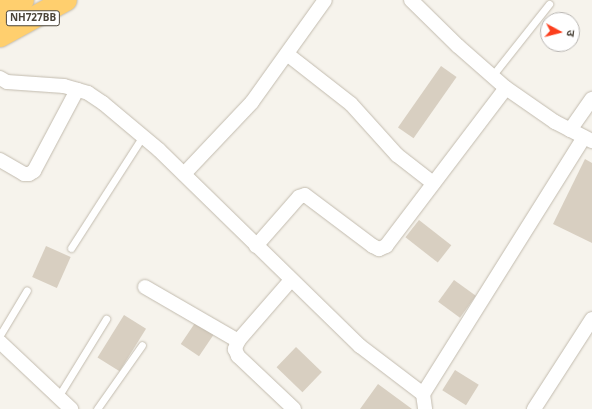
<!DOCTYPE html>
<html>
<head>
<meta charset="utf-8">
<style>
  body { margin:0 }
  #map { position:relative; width:592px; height:409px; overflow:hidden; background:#f6f3ec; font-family:"Noto Sans","Noto Sans Devanagari",sans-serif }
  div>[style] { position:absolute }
  .building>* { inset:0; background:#d8cfc1; transform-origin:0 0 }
  .roads { filter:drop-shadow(0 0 1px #c2bbae) drop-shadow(0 0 1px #c2bbae) }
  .lane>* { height:7px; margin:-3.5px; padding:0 3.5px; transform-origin:3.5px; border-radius:3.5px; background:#fff }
  .street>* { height:14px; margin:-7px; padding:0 7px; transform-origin:7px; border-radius:7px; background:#fff }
  .highway>* { height:22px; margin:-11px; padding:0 11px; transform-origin:11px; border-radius:11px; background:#ffcf6e }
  span { translate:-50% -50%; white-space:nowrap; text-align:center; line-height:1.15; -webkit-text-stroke:3px #fff; paint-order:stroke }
  .shield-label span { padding:1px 3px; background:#fff; border:1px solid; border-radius:3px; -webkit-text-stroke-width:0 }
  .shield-label { font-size:10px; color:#4b4439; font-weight:700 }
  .north { position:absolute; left:540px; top:12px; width:40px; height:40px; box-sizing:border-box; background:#fff; border:1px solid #b7b4b0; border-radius:50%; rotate:97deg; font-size:11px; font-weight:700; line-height:16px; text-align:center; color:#4b4439 }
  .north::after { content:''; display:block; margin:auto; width:14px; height:18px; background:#fc3f1d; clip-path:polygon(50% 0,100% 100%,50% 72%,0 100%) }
</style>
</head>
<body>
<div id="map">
  <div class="building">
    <div style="left:441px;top:66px;width:19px;height:75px;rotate:35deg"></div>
    <div style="clip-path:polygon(585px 159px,592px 163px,592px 243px,553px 224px)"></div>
    <div style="left:419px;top:220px;width:41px;height:22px;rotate:38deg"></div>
    <div style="left:46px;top:246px;width:27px;height:34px;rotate:24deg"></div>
    <div style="left:454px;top:280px;width:27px;height:27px;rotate:36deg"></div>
    <div style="left:124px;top:315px;width:26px;height:50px;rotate:32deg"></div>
    <div style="left:197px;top:320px;width:22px;height:29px;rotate:34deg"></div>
    <div style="left:296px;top:347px;width:36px;height:28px;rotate:44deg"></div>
    <div style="left:455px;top:370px;width:28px;height:24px;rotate:32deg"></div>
    <div style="clip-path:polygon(378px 384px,397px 398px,412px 409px,360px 409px)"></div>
  </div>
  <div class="roads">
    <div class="lane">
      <div style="left:492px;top:76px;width:92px;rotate:-51.6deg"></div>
      <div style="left:71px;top:248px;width:133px;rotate:-57.3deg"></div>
      <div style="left:0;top:335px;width:52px;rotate:-59deg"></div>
      <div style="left:58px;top:397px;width:92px;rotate:-58.4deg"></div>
      <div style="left:97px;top:409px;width:78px;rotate:-54.9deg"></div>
    </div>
    <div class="street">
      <div style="left:411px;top:0;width:66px;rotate:44.4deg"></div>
      <div style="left:458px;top:46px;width:64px;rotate:41.2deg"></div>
      <div style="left:506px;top:88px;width:60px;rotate:34.8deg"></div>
      <div style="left:555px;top:122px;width:42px;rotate:27.2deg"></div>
      <div style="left:287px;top:54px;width:81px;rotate:38deg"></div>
      <div style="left:351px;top:104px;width:69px;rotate:48deg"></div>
      <div style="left:397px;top:155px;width:46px;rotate:37.9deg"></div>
      <div style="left:0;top:78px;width:8px;rotate:30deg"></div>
      <div style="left:7px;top:82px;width:57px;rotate:4deg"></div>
      <div style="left:64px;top:86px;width:25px;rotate:16deg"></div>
      <div style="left:88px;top:93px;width:18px;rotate:34deg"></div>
      <div style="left:103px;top:103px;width:73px;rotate:40deg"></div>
      <div style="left:159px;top:150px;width:281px;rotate:44.3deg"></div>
      <div style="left:360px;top:346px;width:79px;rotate:37.3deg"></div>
      <div style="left:423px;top:394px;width:303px;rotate:-57.9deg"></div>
      <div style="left:570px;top:130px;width:38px;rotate:-55deg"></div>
      <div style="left:0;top:160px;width:28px;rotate:30deg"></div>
      <div style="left:24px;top:174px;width:5px"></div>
      <div style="left:29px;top:174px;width:6px;rotate:-31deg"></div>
      <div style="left:34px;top:171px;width:92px;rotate:-62deg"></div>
      <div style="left:184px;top:174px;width:99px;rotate:-46.6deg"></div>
      <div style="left:252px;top:102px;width:125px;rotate:-54.4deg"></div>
      <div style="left:256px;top:246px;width:65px;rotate:-48.7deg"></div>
      <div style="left:299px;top:197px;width:6px;rotate:-18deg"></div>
      <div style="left:305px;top:195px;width:85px;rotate:36.9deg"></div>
      <div style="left:373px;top:246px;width:7px;rotate:27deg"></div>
      <div style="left:379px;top:249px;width:8px;rotate:-23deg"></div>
      <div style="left:386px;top:246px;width:198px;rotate:-52.8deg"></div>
      <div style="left:291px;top:280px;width:81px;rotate:131deg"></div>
      <div style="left:238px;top:341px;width:9px;rotate:111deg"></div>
      <div style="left:235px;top:349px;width:8px;rotate:67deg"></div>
      <div style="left:238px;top:356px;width:77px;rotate:43.4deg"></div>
      <div style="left:145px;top:287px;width:108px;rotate:30.1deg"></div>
      <div style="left:0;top:342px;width:98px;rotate:43.3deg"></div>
      <div style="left:423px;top:394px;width:15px;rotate:82deg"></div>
      <div style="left:534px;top:409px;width:107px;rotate:-57.2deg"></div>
    </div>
    <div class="highway">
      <div style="left:0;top:12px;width:26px;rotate:-28deg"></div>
      <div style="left:0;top:36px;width:75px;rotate:-28.6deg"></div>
    </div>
  </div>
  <div class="shield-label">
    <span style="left:33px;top:18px">NH727BB</span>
  </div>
  <div class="north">उ</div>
</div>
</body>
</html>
